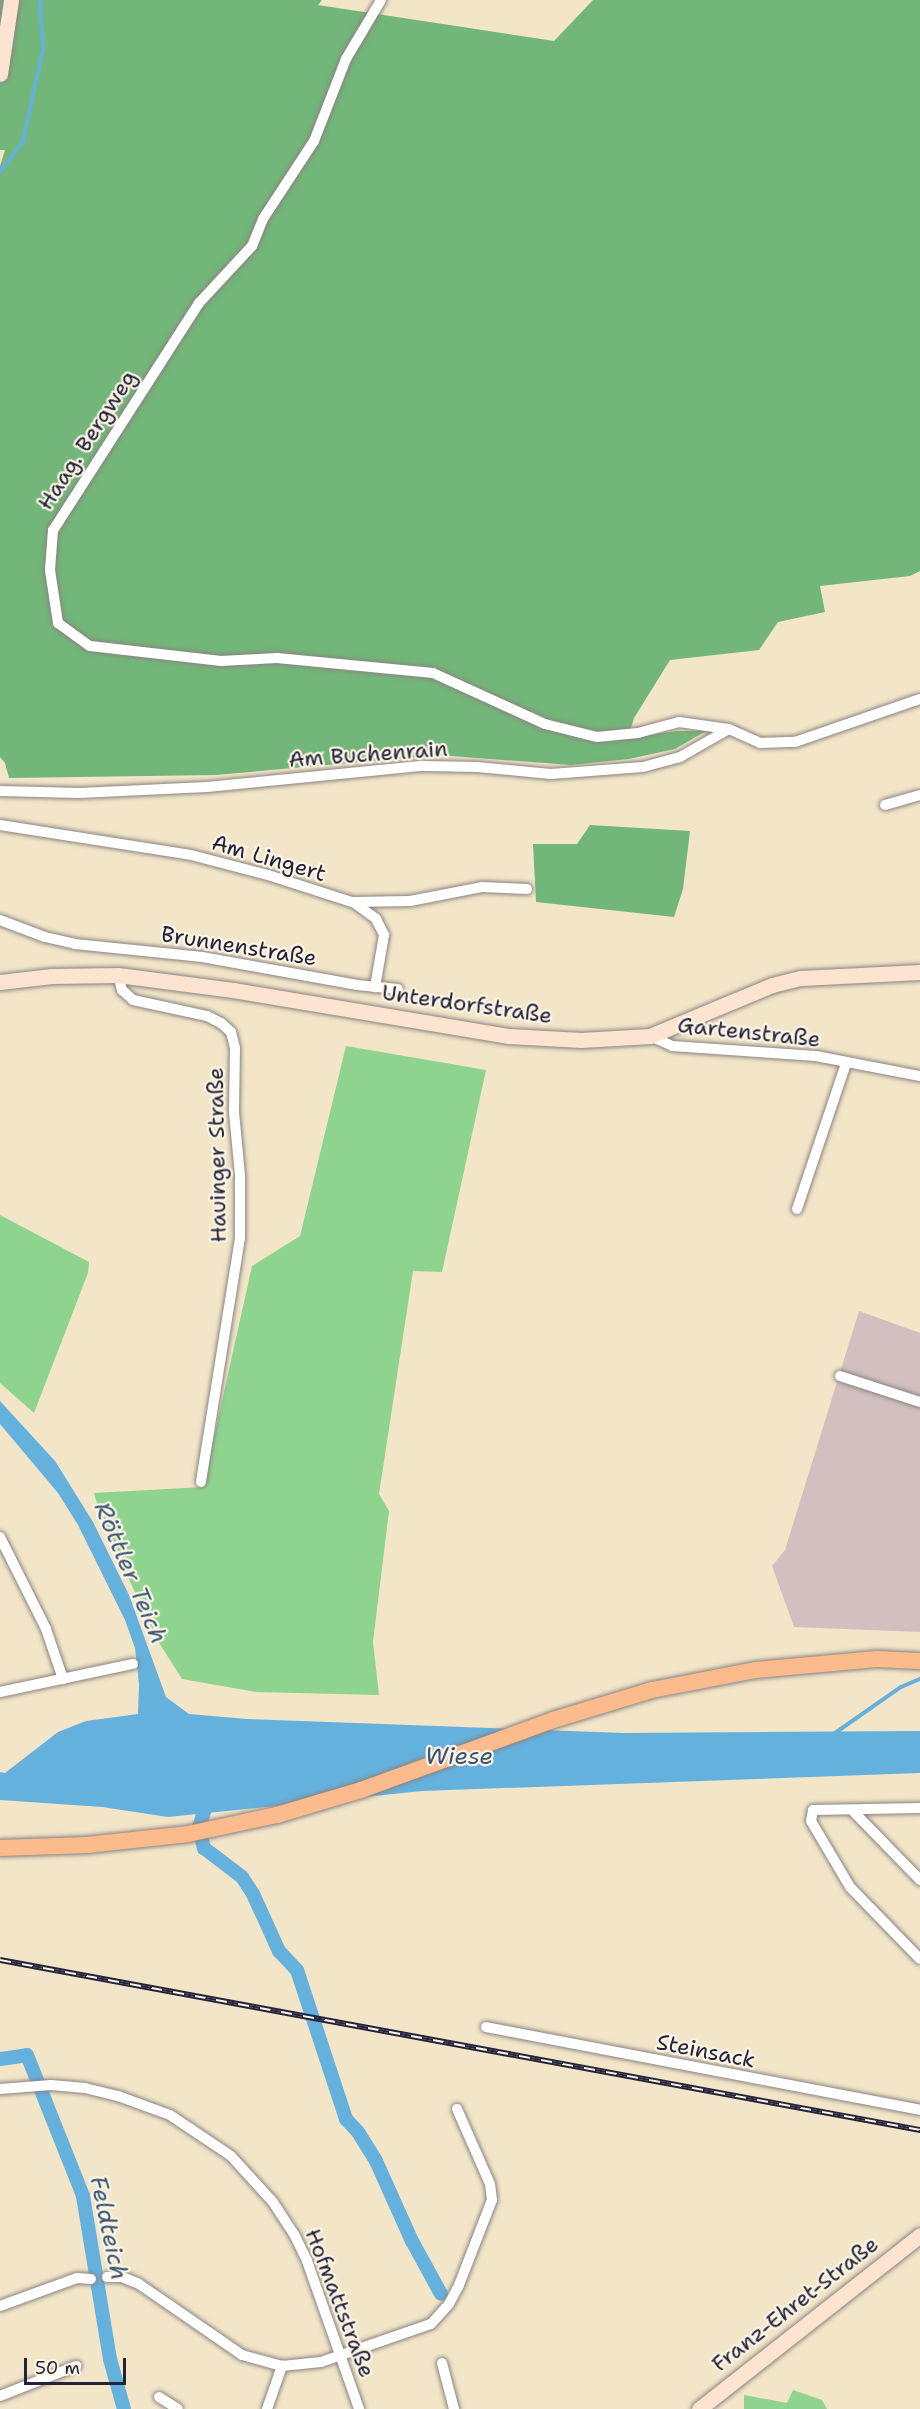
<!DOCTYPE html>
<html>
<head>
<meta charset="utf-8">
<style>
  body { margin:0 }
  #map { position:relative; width:920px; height:2409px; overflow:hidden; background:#f2e5c8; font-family:"Shantell Sans",sans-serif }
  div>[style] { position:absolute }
  .industrial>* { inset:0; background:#d2bfc0 }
  .green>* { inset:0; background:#8fd48e }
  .forest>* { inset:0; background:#73b679 }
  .water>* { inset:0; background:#65b1de }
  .stream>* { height:4px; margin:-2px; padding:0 2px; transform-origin:2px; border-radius:2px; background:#65b1de }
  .canal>* { height:14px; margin:-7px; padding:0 7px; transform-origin:7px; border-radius:7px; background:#65b1de }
  .roads { filter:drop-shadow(0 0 2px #8a8482) drop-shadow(0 0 2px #8a8482) }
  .street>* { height:10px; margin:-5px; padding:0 5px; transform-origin:5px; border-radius:5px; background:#fff }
  .secondary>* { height:15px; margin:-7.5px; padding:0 7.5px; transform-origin:7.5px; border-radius:7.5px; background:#fde4d1 }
  .primary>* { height:16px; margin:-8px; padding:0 8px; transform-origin:8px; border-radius:8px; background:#fbbb8c }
  .rail>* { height:6px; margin-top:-3px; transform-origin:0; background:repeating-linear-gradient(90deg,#fcf5e5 0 11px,#22223b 0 22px); box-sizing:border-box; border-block:2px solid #22223b }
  span { translate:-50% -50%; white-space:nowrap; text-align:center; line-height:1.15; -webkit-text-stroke:4.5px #fcf5e5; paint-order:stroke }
  .street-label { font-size:22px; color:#22223b }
  .water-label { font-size:24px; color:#395474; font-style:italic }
  .scale { position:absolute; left:24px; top:2358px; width:102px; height:27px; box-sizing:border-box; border:3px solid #22223b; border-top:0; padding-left:8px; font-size:18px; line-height:21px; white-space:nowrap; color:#22223b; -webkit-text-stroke:4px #fcf5e5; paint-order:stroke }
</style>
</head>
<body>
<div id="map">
  <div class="industrial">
    <div style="clip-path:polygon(859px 1311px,920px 1333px,920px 1632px,794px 1627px,772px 1566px,785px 1550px)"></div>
  </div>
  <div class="green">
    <div style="clip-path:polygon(346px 1046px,486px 1070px,442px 1272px,413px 1271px,379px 1494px,389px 1511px,373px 1642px,379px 1695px,256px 1692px,182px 1679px,156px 1638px,101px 1518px,94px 1493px,203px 1487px,252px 1266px,300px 1236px)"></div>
    <div style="clip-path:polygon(0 1215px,89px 1262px,88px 1273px,34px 1413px,0 1383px)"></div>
    <div style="clip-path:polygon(793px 2390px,822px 2400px,827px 2409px,744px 2409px,744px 2395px,787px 2403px)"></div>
  </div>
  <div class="forest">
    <div style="clip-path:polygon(0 0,322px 0,318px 5px,554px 41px,593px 0,920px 0,920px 571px,910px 576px,820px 586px,825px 612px,778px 622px,759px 650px,670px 660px,634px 718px,628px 738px,677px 731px,706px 731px,675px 749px,629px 759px,571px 765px,438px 755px,216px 775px,9px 778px,5px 763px,0 757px,0 166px,5px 150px,0 150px)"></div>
    <div style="clip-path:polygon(590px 825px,690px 831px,683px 889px,674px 917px,536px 902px,533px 844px,577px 844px)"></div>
  </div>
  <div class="water">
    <div style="clip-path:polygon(0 1401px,55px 1461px,93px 1522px,129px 1595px,166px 1697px,189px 1714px,247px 1719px,624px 1733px,920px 1731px,920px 1773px,422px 1791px,168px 1817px,102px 1807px,0 1800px,0 1772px,5px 1773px,58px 1732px,86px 1721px,138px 1714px,139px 1684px,135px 1648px,125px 1620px,78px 1525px,58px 1493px,0 1424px)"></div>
  </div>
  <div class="stream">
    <div style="left:0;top:172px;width:39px;rotate:-53deg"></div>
    <div style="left:23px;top:141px;width:94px;rotate:-77.7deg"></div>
    <div style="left:43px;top:49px;width:49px;rotate:-93.5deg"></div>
    <div style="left:835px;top:1733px;width:80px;rotate:-34.9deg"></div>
    <div style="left:901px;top:1687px;width:21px;rotate:-23deg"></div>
  </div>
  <div class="canal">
    <div style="left:199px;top:1797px;width:13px;rotate:63deg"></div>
    <div style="left:205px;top:1809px;width:19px;rotate:108deg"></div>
    <div style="left:199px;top:1827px;width:22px;rotate:77deg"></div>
    <div style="left:204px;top:1848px;width:48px;rotate:37.3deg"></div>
    <div style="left:242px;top:1877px;width:20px;rotate:57deg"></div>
    <div style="left:253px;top:1894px;width:63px;rotate:65.5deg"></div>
    <div style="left:279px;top:1951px;width:26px;rotate:47deg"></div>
    <div style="left:297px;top:1970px;width:157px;rotate:71.8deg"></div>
    <div style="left:346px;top:2119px;width:18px;rotate:47deg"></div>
    <div style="left:358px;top:2132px;width:34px;rotate:58deg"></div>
    <div style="left:376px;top:2161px;width:88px;rotate:65.8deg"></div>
    <div style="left:412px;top:2241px;width:60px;rotate:61.3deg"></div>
    <div style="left:0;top:2059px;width:27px;rotate:-8deg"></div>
    <div style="left:27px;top:2055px;width:152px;rotate:68.3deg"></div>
    <div style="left:83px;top:2196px;width:165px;rotate:80.6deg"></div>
    <div style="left:110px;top:2359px;width:52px;rotate:74.4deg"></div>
  </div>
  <div class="roads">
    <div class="street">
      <div style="left:381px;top:0;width:69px;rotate:120.7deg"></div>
      <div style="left:346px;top:59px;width:88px;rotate:111.3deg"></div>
      <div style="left:314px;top:141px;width:93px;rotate:123.2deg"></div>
      <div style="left:263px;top:219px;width:29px;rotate:112deg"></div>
      <div style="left:252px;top:246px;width:78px;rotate:132.9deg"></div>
      <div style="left:199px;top:303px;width:270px;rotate:122.7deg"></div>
      <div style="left:53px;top:530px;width:40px;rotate:94.3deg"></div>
      <div style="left:50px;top:570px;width:54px;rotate:81.4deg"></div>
      <div style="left:58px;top:623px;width:39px;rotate:36deg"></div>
      <div style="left:90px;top:646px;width:132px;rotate:6.5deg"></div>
      <div style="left:221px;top:661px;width:56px;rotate:-3.1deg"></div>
      <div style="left:277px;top:658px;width:157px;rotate:5.5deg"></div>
      <div style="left:433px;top:673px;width:123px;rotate:24.5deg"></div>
      <div style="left:545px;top:724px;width:54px;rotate:14deg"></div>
      <div style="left:597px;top:737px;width:41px;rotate:-5.6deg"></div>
      <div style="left:638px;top:733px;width:42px;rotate:-15deg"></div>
      <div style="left:679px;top:722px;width:50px;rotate:8deg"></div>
      <div style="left:729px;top:729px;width:34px;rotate:24deg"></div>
      <div style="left:760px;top:743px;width:35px;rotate:-2deg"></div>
      <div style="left:795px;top:742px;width:132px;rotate:-19deg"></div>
      <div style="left:0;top:791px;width:79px;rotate:1.5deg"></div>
      <div style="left:79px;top:793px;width:128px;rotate:-2.7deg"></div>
      <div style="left:207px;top:787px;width:217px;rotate:-5.6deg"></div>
      <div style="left:423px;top:766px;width:54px;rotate:1.1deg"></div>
      <div style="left:477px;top:767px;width:74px;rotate:5.4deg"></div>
      <div style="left:551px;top:774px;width:92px;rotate:-4.4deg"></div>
      <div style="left:643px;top:767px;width:38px;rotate:-15deg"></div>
      <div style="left:680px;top:757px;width:56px;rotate:-29.7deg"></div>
      <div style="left:885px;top:805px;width:36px;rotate:-16deg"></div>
      <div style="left:0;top:825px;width:193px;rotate:8.9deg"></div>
      <div style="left:191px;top:855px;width:80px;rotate:14.6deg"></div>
      <div style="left:268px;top:875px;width:88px;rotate:17.8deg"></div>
      <div style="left:352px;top:902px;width:58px;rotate:-1deg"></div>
      <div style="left:410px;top:901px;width:73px;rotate:-11deg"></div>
      <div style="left:482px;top:887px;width:45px;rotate:2.5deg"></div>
      <div style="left:353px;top:902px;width:29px;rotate:36deg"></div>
      <div style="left:376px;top:919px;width:18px;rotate:63deg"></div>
      <div style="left:384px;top:935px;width:53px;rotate:99.8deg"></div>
      <div style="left:0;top:920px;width:48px;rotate:20.7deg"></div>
      <div style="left:45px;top:937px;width:31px;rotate:13deg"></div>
      <div style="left:75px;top:944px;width:128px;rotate:5.8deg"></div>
      <div style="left:202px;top:957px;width:158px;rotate:10.2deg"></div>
      <div style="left:357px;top:985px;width:41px;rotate:5.6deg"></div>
      <div style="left:118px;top:975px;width:16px;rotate:75deg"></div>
      <div style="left:122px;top:990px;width:15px;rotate:42deg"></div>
      <div style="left:133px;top:1000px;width:76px;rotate:12.2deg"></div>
      <div style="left:207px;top:1016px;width:16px;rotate:27deg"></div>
      <div style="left:221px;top:1023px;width:13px;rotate:42deg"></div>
      <div style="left:231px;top:1032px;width:16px;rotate:76deg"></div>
      <div style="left:235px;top:1048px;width:64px;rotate:90.9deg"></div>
      <div style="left:234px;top:1112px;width:63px;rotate:84.6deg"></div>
      <div style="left:240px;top:1175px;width:63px;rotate:90deg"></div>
      <div style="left:240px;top:1238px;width:247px;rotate:99.1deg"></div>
      <div style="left:650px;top:1036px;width:24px;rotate:24deg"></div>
      <div style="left:672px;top:1046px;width:144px;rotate:4deg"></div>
      <div style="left:816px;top:1056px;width:106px;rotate:10.9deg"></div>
      <div style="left:797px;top:1209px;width:154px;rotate:-71.4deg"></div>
      <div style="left:840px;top:1376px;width:84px;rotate:18deg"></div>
      <div style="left:0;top:1537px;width:103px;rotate:63.4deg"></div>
      <div style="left:46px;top:1629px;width:53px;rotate:71.2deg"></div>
      <div style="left:0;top:1692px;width:136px;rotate:-11.9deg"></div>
      <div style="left:920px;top:1808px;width:107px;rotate:178.9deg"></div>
      <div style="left:813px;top:1810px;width:11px;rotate:100deg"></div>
      <div style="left:811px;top:1821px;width:77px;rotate:59.4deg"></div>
      <div style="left:850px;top:1887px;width:100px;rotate:45.8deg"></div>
      <div style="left:852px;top:1810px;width:98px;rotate:45.8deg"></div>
      <div style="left:486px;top:2027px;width:442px;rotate:10.8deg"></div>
      <div style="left:0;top:2089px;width:51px;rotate:-4.5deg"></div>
      <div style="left:51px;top:2085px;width:34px;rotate:5deg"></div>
      <div style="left:85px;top:2088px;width:34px;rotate:14deg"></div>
      <div style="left:118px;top:2096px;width:55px;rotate:20.1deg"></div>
      <div style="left:170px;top:2115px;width:73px;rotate:33.9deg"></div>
      <div style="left:231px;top:2156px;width:62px;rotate:47.6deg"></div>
      <div style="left:273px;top:2202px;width:38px;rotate:57deg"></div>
      <div style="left:294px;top:2234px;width:30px;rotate:64deg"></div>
      <div style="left:307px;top:2261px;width:157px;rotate:70.6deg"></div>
      <div style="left:107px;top:2277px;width:15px"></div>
      <div style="left:122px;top:2277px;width:18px;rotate:22deg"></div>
      <div style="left:139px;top:2284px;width:125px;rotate:34.6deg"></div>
      <div style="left:242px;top:2355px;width:41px;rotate:15.4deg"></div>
      <div style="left:282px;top:2366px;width:39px;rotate:-6deg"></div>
      <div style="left:321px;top:2362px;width:116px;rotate:-19.1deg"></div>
      <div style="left:431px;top:2324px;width:27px;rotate:-48deg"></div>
      <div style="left:449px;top:2304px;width:21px;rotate:-62deg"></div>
      <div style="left:459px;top:2285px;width:91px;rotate:-68.8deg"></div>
      <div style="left:492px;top:2200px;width:16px;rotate:-97deg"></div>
      <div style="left:490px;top:2184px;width:82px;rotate:-113.7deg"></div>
      <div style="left:0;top:2306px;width:82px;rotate:-20deg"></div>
      <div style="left:77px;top:2278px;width:14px;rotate:4deg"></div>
      <div style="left:442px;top:2363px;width:48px;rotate:75.4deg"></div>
      <div style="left:0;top:2396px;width:82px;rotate:-21.5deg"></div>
      <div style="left:159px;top:2397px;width:22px;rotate:32deg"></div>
      <div style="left:267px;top:2409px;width:46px;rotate:-70.8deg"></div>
    </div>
    <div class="secondary">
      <div style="left:0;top:74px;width:75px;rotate:-81.5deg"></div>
      <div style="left:0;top:982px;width:52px;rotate:-6.6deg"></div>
      <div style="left:52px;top:976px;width:66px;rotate:-0.9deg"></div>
      <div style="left:118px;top:975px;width:116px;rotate:7.4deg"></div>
      <div style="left:233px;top:990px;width:280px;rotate:9.5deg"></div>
      <div style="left:509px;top:1036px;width:72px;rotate:3.2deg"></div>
      <div style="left:581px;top:1040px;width:69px;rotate:-3.3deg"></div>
      <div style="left:650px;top:1036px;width:132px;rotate:-22.7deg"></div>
      <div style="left:772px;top:985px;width:30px;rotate:-14deg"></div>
      <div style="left:801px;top:978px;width:119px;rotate:-2.9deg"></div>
      <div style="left:699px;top:2409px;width:281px;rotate:-38.2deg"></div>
    </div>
    <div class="primary">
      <div style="left:0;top:1848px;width:87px;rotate:-2deg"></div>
      <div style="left:87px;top:1845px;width:102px;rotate:-6.2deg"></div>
      <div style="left:188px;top:1834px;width:91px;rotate:-12.1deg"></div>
      <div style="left:277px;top:1815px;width:88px;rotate:-16.6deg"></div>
      <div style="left:361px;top:1790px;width:204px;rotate:-20deg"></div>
      <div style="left:553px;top:1720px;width:103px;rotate:-16.9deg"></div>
      <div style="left:652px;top:1690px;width:106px;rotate:-10.9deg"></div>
      <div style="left:756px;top:1670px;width:121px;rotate:-5.2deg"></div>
      <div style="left:877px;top:1659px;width:43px;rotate:2.7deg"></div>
    </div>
  </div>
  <div class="rail">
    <div style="left:0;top:1960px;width:936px;rotate:10.47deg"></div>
  </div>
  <div class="street-label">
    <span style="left:87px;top:440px;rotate:-57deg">Haag. Bergweg</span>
    <span style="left:368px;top:754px;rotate:-4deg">Am Buchenrain</span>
    <span style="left:269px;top:858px;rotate:16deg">Am Lingert</span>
    <span style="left:239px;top:946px;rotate:9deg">Brunnenstraße</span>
    <span style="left:467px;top:1004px;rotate:8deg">Unterdorfstraße</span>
    <span style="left:749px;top:1032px;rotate:6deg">Gartenstraße</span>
    <span style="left:217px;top:1155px;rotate:-91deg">Hauinger Straße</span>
    <span style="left:706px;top:2051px;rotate:11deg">Steinsack</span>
    <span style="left:340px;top:2303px;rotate:69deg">Hofmattstraße</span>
    <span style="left:795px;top:2304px;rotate:-38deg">Franz-Ehret-Straße</span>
  </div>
  <div class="water-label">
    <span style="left:130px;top:1573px;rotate:67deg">Röttler Teich</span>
    <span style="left:459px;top:1757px">Wiese</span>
    <span style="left:108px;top:2228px;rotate:78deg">Feldteich</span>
  </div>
  <div class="scale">50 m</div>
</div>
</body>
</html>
